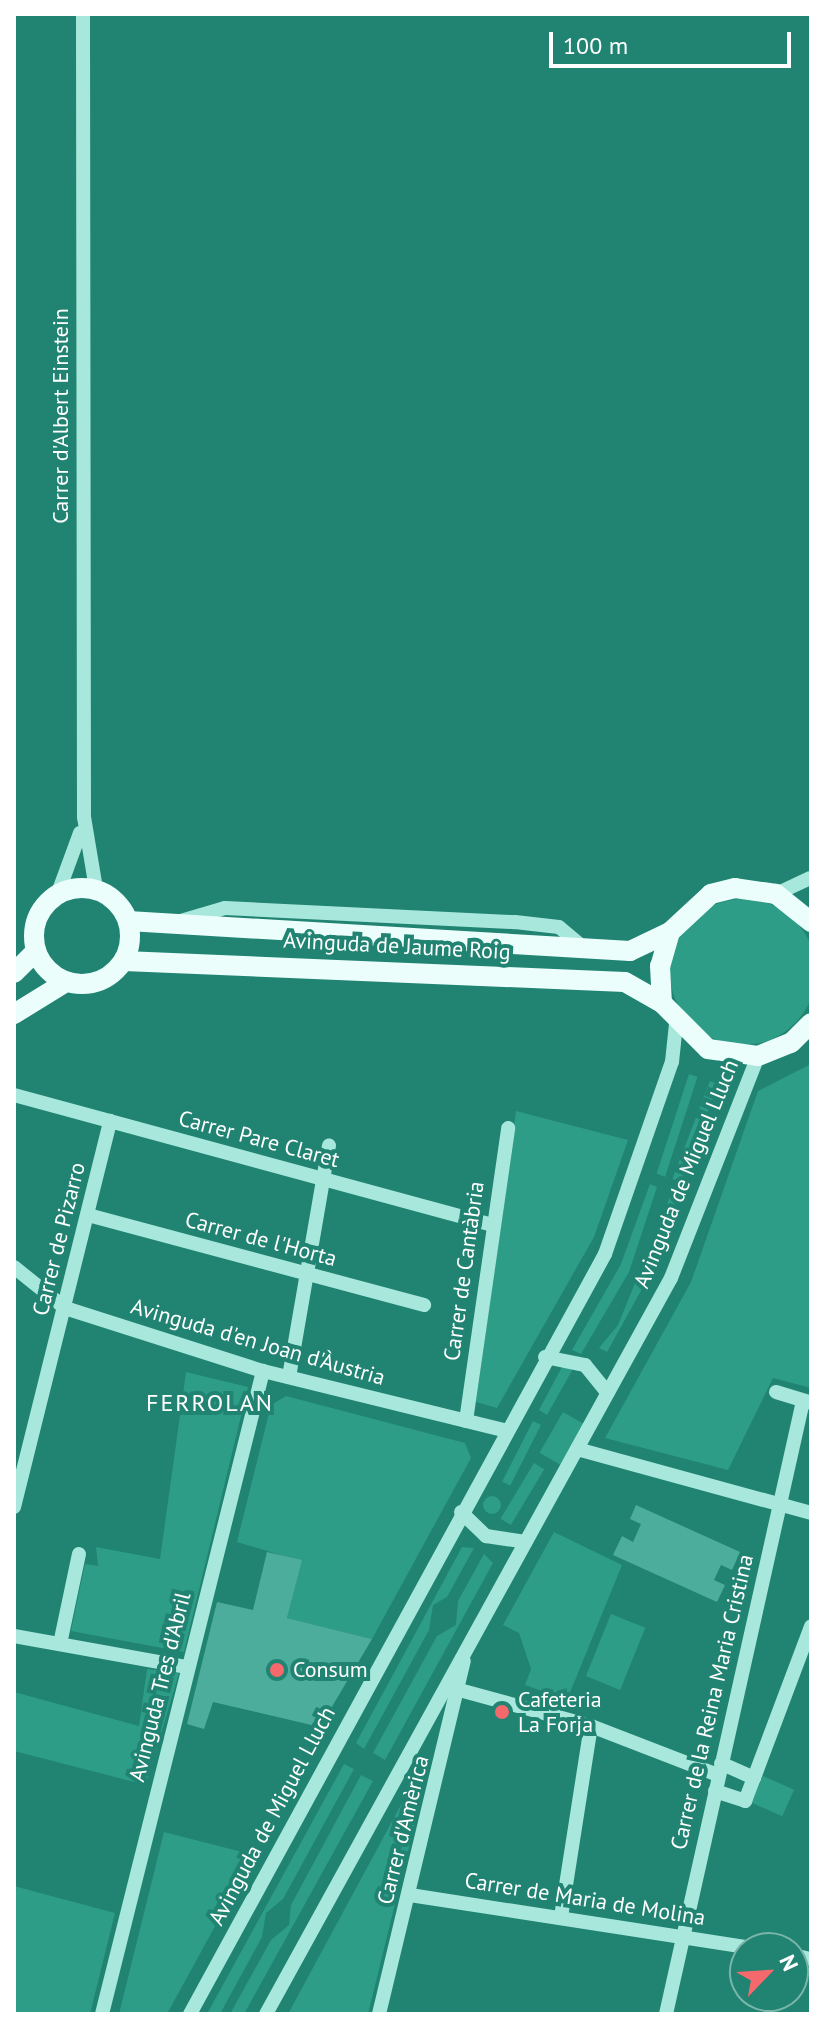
<!DOCTYPE html>
<html>
<head>
<meta charset="utf-8">
<style>
  body { margin:0 }
  #map { position:relative; width:825px; height:2028px; overflow:hidden; background:#218372; font-family:"PT Sans",sans-serif }
  div>[style] { position:absolute }
  .green>* { inset:0; background:#2d9d88; transform-origin:0 0 }
  .round { border-radius:50% }
  .building>* { inset:0; background:#4dad9c }
  .minor>* { height:14px; margin:-7px; padding:0 7px; transform-origin:7px; border-radius:7px; background:#a8e8dc }
  .major>* { height:20px; margin:-10px; padding:0 10px; transform-origin:10px; border-radius:10px; background:#ebfefb }
  .major>.ring { margin:-10px; padding:0; box-sizing:content-box; background:none; border:20px solid #ebfefb; border-radius:50% }
  .dots>* { width:22px; height:22px; translate:-50% -50%; box-sizing:border-box; border:4px solid #218372; border-radius:50% }
  span { translate:-50% -50%; white-space:nowrap; text-align:center; line-height:1.15; -webkit-text-stroke:8px #218372; paint-order:stroke }
  .street-label { font-size:22px; color:#fff }
  .poi-label { font-size:22px; color:#fff }
  .left { translate:0 -50%; text-align:left }
  .neighbourhood-label { font-size:24px; color:#fff; letter-spacing:2px }
  .frame { position:absolute; inset:0; border:16px solid #fff; pointer-events:none }
  .north { position:absolute; left:729px; top:1932px; width:80px; height:80px; box-sizing:border-box; background:#218372; border:2px solid #7ab5aa; border-radius:50%; rotate:65deg; font-size:22px; font-weight:700; line-height:32px; text-align:center; color:#fff }
  .north::after { content:''; display:block; margin:auto; width:28px; height:36px; background:#f5696c; clip-path:polygon(50% 0,100% 100%,50% 72%,0 100%) }
  .scale { position:absolute; left:549px; top:32px; width:242px; height:36px; box-sizing:border-box; border:4px solid #fff; border-top:0; padding-left:10px; font-size:24px; line-height:28px; white-space:nowrap; color:#fff; -webkit-text-stroke:6px #218372; paint-order:stroke }
</style>
</head>
<body>
<div id="map">
  <div class="green">
    <div class="round" style="left:670px;top:899px;width:146px;height:146px"></div>
    <div style="clip-path:polygon(811px 1064px,811px 1388px,773px 1378px,728px 1470px,605px 1438px,691px 1282px,758px 1091px)"></div>
    <div style="left:689px;top:1074px;width:9px;height:105px;rotate:18deg"></div>
    <div style="left:710px;top:1081px;width:9px;height:105px;rotate:21deg"></div>
    <div style="clip-path:polygon(516px 1111px,628px 1140px,594px 1237px,497px 1408px,476px 1402px)"></div>
    <div style="clip-path:polygon(650px 1184px,657px 1187px,629px 1272px,581px 1354px,572px 1350px,621px 1264px)"></div>
    <div style="clip-path:polygon(672px 1192px,679px 1194px,648px 1278px,607px 1352px,599px 1348px,618px 1325px)"></div>
    <div style="clip-path:polygon(563px 1365px,574px 1367px,547px 1415px,539px 1410px)"></div>
    <div style="clip-path:polygon(186px 1372px,248px 1387px,184px 1652px,71px 1631px,85px 1564px,98px 1566px,96px 1547px,160px 1559px)"></div>
    <div style="clip-path:polygon(286px 1396px,465px 1443px,471px 1458px,372px 1639px,287px 1618px,301px 1561px,237px 1542px,271px 1405px)"></div>
    <div style="left:563px;top:1412px;width:24px;height:47px;rotate:30deg"></div>
    <div style="left:533px;top:1421px;width:9px;height:68px;rotate:27deg"></div>
    <div style="left:534px;top:1463px;width:12px;height:65px;rotate:31deg"></div>
    <div class="round" style="left:483px;top:1496px;width:18px;height:18px"></div>
    <div style="clip-path:polygon(554px 1532px,622px 1565px,567px 1700px,525px 1685px,531px 1669px,519px 1633px,503px 1625px)"></div>
    <div style="clip-path:polygon(462px 1547px,474px 1548px,447px 1597px,433px 1605px,429px 1630px,364px 1749px,356px 1743px)"></div>
    <div style="clip-path:polygon(484px 1554px,493px 1563px,385px 1760px,373px 1753px,437px 1636px,456px 1625px,458px 1601px)"></div>
    <div style="left:611px;top:1614px;width:37px;height:67px;rotate:22deg"></div>
    <div style="clip-path:polygon(147px 1669px,179px 1673px,146px 1785px,14px 1751px,14px 1692px,139px 1726px)"></div>
    <div style="clip-path:polygon(344px 1764px,354px 1769px,283px 1899px,266px 1913px,262px 1937px,220px 2014px,207px 2014px)"></div>
    <div style="clip-path:polygon(361px 1775px,373px 1781px,244px 2014px,230px 2014px,271px 1940px,289px 1925px,291px 1905px)"></div>
    <div style="left:763px;top:1776px;width:34px;height:29px;rotate:24deg"></div>
    <div style="clip-path:polygon(409px 1790px,422px 1794px,368px 2014px,288px 2014px)"></div>
    <div style="clip-path:polygon(164px 1832px,254px 1855px,167px 2014px,119px 2014px)"></div>
    <div style="clip-path:polygon(14px 1886px,115px 1913px,90px 2014px,14px 2014px)"></div>
  </div>
  <div class="building">
    <div style="clip-path:polygon(636px 1505px,740px 1552px,732px 1570px,721px 1565px,714px 1580px,725px 1585px,717px 1602px,613px 1555px,622px 1536px,633px 1542px,641px 1524px,630px 1519px)"></div>
    <div style="clip-path:polygon(267px 1552px,302px 1560px,287px 1618px,372px 1639px,320px 1727px,213px 1702px,204px 1729px,187px 1724px,217px 1602px,253px 1610px)"></div>
  </div>
  <div class="minor">
    <div style="left:83px;top:14px;width:803px;rotate:89.93deg"></div>
    <div style="left:84px;top:817px;width:73px;rotate:80.5deg"></div>
    <div style="left:58px;top:893px;width:64px;rotate:-69.9deg"></div>
    <div style="left:776px;top:894px;width:38px;rotate:-25deg"></div>
    <div style="left:174px;top:923px;width:53px;rotate:-16.4deg"></div>
    <div style="left:225px;top:908px;width:290px;rotate:2.8deg"></div>
    <div style="left:515px;top:922px;width:44px;rotate:6.5deg"></div>
    <div style="left:559px;top:927px;width:34px;rotate:40deg"></div>
    <div style="left:14px;top:1095px;width:495px;rotate:15.2deg"></div>
    <div style="left:88px;top:1215px;width:348px;rotate:15deg"></div>
    <div style="left:14px;top:1267px;width:65px;rotate:38.8deg"></div>
    <div style="left:65px;top:1308px;width:208px;rotate:17.7deg"></div>
    <div style="left:263px;top:1371px;width:248px;rotate:13.8deg"></div>
    <div style="left:545px;top:1357px;width:41px;rotate:11.3deg"></div>
    <div style="left:585px;top:1365px;width:36px;rotate:51deg"></div>
    <div style="left:289px;top:1377px;width:235px;rotate:-80.2deg"></div>
    <div style="left:776px;top:1392px;width:37px;rotate:17deg"></div>
    <div style="left:466px;top:1421px;width:296px;rotate:-81.8deg"></div>
    <div style="left:577px;top:1449px;width:243px;rotate:15.3deg"></div>
    <div style="left:14px;top:1507px;width:398px;rotate:-76deg"></div>
    <div style="left:461px;top:1512px;width:35px;rotate:44deg"></div>
    <div style="left:486px;top:1536px;width:40px;rotate:8.5deg"></div>
    <div style="left:14px;top:1636px;width:176px;rotate:10.2deg"></div>
    <div style="left:60px;top:1644px;width:92px;rotate:-78.1deg"></div>
    <div style="left:452px;top:1688px;width:144px;rotate:15.3deg"></div>
    <div style="left:591px;top:1726px;width:136px;rotate:21.1deg"></div>
    <div style="left:754px;top:1778px;width:162px;rotate:-69.4deg"></div>
    <div style="left:715px;top:1791px;width:32px;rotate:18deg"></div>
    <div style="left:745px;top:1801px;width:25px;rotate:-69deg"></div>
    <div style="left:754px;top:1778px;width:36px;rotate:-156deg"></div>
    <div style="left:410px;top:1895px;width:347px;rotate:8.8deg"></div>
    <div style="left:561px;top:1917px;width:193px;rotate:-81.1deg"></div>
    <div style="left:793px;top:1955px;width:18px;rotate:13deg"></div>
    <div style="left:102px;top:2014px;width:663px;rotate:-75.94deg"></div>
    <div style="left:190px;top:2014px;width:866px;rotate:-61.36deg"></div>
    <div style="left:605px;top:1254px;width:203px;rotate:-70.8deg"></div>
    <div style="left:672px;top:1062px;width:37px;rotate:-84deg"></div>
    <div style="left:266px;top:2014px;width:840px;rotate:-61.18deg"></div>
    <div style="left:671px;top:1278px;width:238px;rotate:-68.6deg"></div>
    <div style="left:379px;top:2014px;width:363px;rotate:-76.5deg"></div>
    <div style="left:666px;top:2014px;width:628px;rotate:-77.4deg"></div>
  </div>
  <div class="major">
    <div class="ring" style="left:34px;top:888px;width:76px;height:76px"></div>
    <div style="left:128px;top:921px;width:503px;rotate:3.42deg"></div>
    <div style="left:630px;top:951px;width:44px;rotate:-25.4deg"></div>
    <div style="left:811px;top:922px;width:45px;rotate:-141.3deg"></div>
    <div style="left:776px;top:894px;width:41px;rotate:-171.7deg"></div>
    <div style="left:735px;top:888px;width:25px;rotate:166deg"></div>
    <div style="left:711px;top:894px;width:56px;rotate:137.2deg"></div>
    <div style="left:670px;top:932px;width:35px;rotate:106deg"></div>
    <div style="left:660px;top:966px;width:37px;rotate:87deg"></div>
    <div style="left:662px;top:1003px;width:65px;rotate:45deg"></div>
    <div style="left:708px;top:1049px;width:50px;rotate:8deg"></div>
    <div style="left:758px;top:1056px;width:35px;rotate:-22deg"></div>
    <div style="left:791px;top:1043px;width:28px;rotate:-45deg"></div>
    <div style="left:124px;top:961px;width:501px;rotate:2.4deg"></div>
    <div style="left:625px;top:982px;width:43px;rotate:29.6deg"></div>
    <div style="left:14px;top:973px;width:31px;rotate:-45deg"></div>
    <div style="left:14px;top:1014px;width:61px;rotate:-31.6deg"></div>
  </div>
  <div class="dots">
    <div style="left:277px;top:1670px;background:#f5696c"></div>
    <div style="left:502px;top:1712px;background:#f5696c"></div>
  </div>
  <div class="street-label">
    <span style="left:61px;top:416px;rotate:-90deg">Carrer d'Albert Einstein</span>
    <span style="left:397px;top:946px;rotate:3deg">Avinguda de Jaume Roig</span>
    <span style="left:259px;top:1139px;rotate:15deg">Carrer Pare Claret</span>
    <span style="left:686px;top:1174px;rotate:-68deg">Avinguda de Miguel Lluch</span>
    <span style="left:59px;top:1239px;rotate:-76deg">Carrer de Pizarro</span>
    <span style="left:261px;top:1239px;rotate:15deg">Carrer de l'Horta</span>
    <span style="left:464px;top:1271px;rotate:-82deg">Carrer de Cantàbria</span>
    <span style="left:258px;top:1342px;rotate:16deg">Avinguda d'en Joan d'Àustria</span>
    <span style="left:160px;top:1687px;rotate:-76deg">Avinguda Tres d'Abril</span>
    <span style="left:712px;top:1702px;rotate:-77deg">Carrer de la Reina Maria Cristina</span>
    <span style="left:272px;top:1816px;rotate:-62deg">Avinguda de Miguel Lluch</span>
    <span style="left:403px;top:1830px;rotate:-76deg">Carrer d'Amèrica</span>
    <span style="left:585px;top:1899px;rotate:9deg">Carrer de Maria de Molina</span>
  </div>
  <div class="poi-label">
    <span class="left" style="left:293px;top:1670px">Consum</span>
    <span class="left" style="left:518px;top:1712px">Cafeteria<br>La Forja</span>
  </div>
  <div class="neighbourhood-label">
    <span style="left:210px;top:1403px">FERROLAN</span>
  </div>
  <div class="frame"></div>
  <div class="north">N</div>
  <div class="scale">100 m</div>
</div>
</body>
</html>
